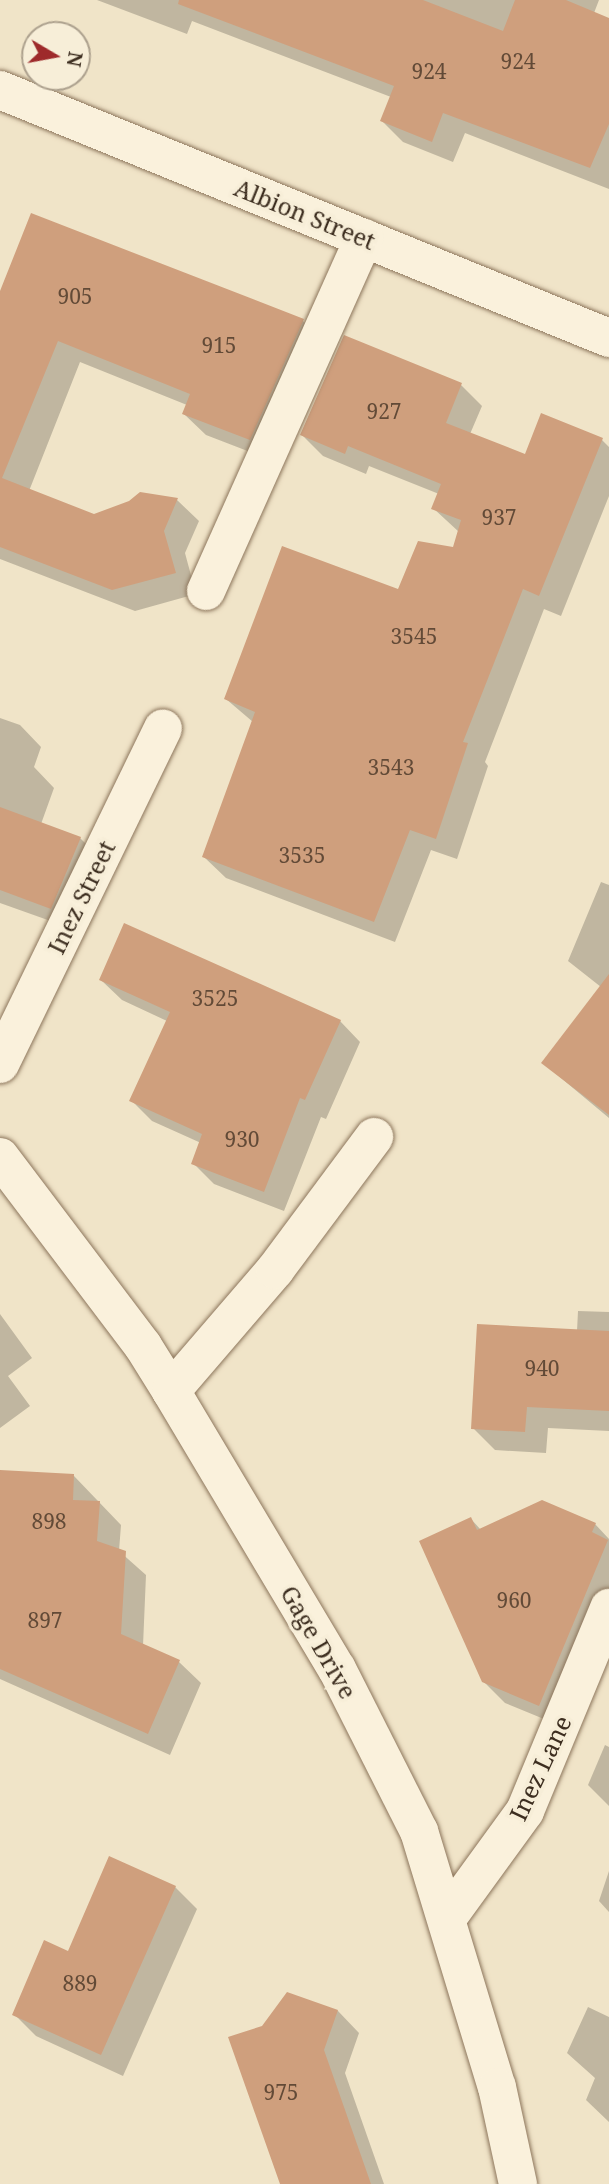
<!DOCTYPE html>
<html>
<head>
<meta charset="utf-8">
<style>
  body { margin:0 }
  #map { position:relative; width:609px; height:2184px; overflow:hidden; background:#f0e4c8; font-family:"Noto Serif",serif }
  div>[style] { position:absolute }
  .shadow>* { inset:0; background:#0003 }
  .building>* { inset:0; background:#cf9f7d }
  .roads { filter:drop-shadow(0 0 2px #8d765c) drop-shadow(0 0 2px #8d765c) }
  .minor>* { height:38px; margin:-19px; padding:0 19px; transform-origin:19px; border-radius:19px; background:#faf1dc }
  span { translate:-50% -50%; white-space:nowrap; text-align:center; line-height:1.15; -webkit-text-stroke:7px #f7eed8; paint-order:stroke }
  .number-label { font-size:21px; color:#624a37 }
  .number-label span { -webkit-text-stroke-width:0 }
  .street-label { font-size:24px; color:#3d2e20 }
  .north { position:absolute; left:21px; top:21px; width:70px; height:70px; box-sizing:border-box; background:#f7eed8; border:2px solid #ada18e; border-radius:50%; rotate:100deg; font-size:19px; font-weight:700; line-height:28px; text-align:center; color:#3d2e20 }
  .north::after { content:''; display:block; margin:auto; width:24px; height:32px; background:#9e2a2b; clip-path:polygon(50% 0,100% 100%,50% 72%,0 100%) }
</style>
</head>
<body>
<div id="map">
  <div class="shadow">
    <div style="clip-path:polygon(97px 0,599px 0,594px 13px,609px 20px,609px 189px,465px 133px,453px 162px,403px 142px,382px 121px,391px 97px,192px 21px,187px 34px)"></div>
    <div style="clip-path:polygon(0 301px,303px 321px,324px 342px,271px 460px,206px 435px,184px 414px,187px 405px,80px 362px,29px 491px,94px 516px,177px 500px,199px 521px,185px 553px,196px 594px,135px 611px,0 559px)"></div>
    <div style="clip-path:polygon(461px 385px,482px 406px,470px 434px,526px 456px,602px 440px,609px 447px,609px 496px,561px 616px,544px 609px,485px 762px,488px 766px,457px 859px,431px 850px,395px 942px,226px 878px,204px 857px,253px 722px,226px 699px,399px 591px,455px 549px,459px 532px,433px 508px,439px 494px,369px 466px,366px 474px,323px 456px,302px 435px)"></div>
    <div style="clip-path:polygon(0 718px,20px 725px,41px 747px,34px 767px,54px 788px,41px 824px,80px 838px,102px 860px,73px 929px,0 903px)"></div>
    <div style="clip-path:polygon(601px 882px,609px 885px,609px 1118px,543px 1063px,601px 987px,568px 961px)"></div>
    <div style="clip-path:polygon(101px 980px,340px 1021px,360px 1042px,326px 1119px,321px 1117px,284px 1211px,214px 1184px,193px 1163px,201px 1143px,152px 1121px,131px 1100px,167px 1021px,122px 1000px)"></div>
    <div style="clip-path:polygon(578px 1311px,609px 1312px,609px 1431px,548px 1428px,546px 1453px,495px 1450px,473px 1428px,577px 1331px)"></div>
    <div style="clip-path:polygon(0 1314px,32px 1358px,8px 1376px,30px 1406px,0 1428px)"></div>
    <div style="clip-path:polygon(0 1472px,74px 1476px,121px 1525px,119px 1551px,146px 1575px,143px 1646px,179px 1662px,201px 1683px,170px 1755px,0 1679px)"></div>
    <div style="clip-path:polygon(471px 1519px,481px 1530px,595px 1524px,609px 1539px,609px 1611px,561px 1726px,505px 1703px,483px 1681px)"></div>
    <div style="clip-path:polygon(605px 1745px,609px 1747px,609px 1806px,588px 1785px)"></div>
    <div style="clip-path:polygon(609px 1871px,609px 1912px,599px 1901px)"></div>
    <div style="clip-path:polygon(175px 1887px,197px 1909px,123px 2076px,36px 2036px,14px 2014px,69px 1953px)"></div>
    <div style="clip-path:polygon(288px 1994px,338px 2011px,359px 2033px,345px 2073px,384px 2184px,282px 2184px,263px 2027px)"></div>
    <div style="clip-path:polygon(588px 2007px,609px 2017px,609px 2122px,586px 2100px,595px 2078px,567px 2053px)"></div>
  </div>
  <div class="building">
    <div style="clip-path:polygon(179px 0,423px 0,503px 31px,515px 0,566px 0,609px 18px,609px 124px,590px 168px,443px 113px,432px 142px,380px 121px,394px 86px,178px 4px)"></div>
    <div style="clip-path:polygon(31px 213px,304px 319px,250px 440px,182px 414px,190px 394px,58px 341px,2px 478px,94px 514px,129px 501px,140px 492px,178px 498px,164px 531px,176px 573px,112px 590px,0 547px,0 291px)"></div>
    <div style="clip-path:polygon(344px 335px,462px 383px,446px 423px,525px 454px,541px 413px,603px 438px,539px 596px,523px 589px,463px 742px,468px 743px,436px 839px,410px 830px,374px 922px,202px 857px,255px 712px,224px 699px,282px 546px,398px 589px,418px 541px,453px 547px,461px 520px,431px 509px,441px 484px,348px 446px,345px 454px,300px 435px)"></div>
    <div style="clip-path:polygon(0 807px,81px 837px,51px 909px,0 890px)"></div>
    <div style="clip-path:polygon(124px 923px,341px 1020px,305px 1100px,300px 1098px,264px 1192px,191px 1164px,202px 1134px,129px 1101px,170px 1012px,99px 980px)"></div>
    <div style="clip-path:polygon(609px 974px,609px 1115px,541px 1063px)"></div>
    <div style="clip-path:polygon(477px 1324px,609px 1331px,609px 1411px,527px 1407px,525px 1432px,471px 1429px)"></div>
    <div style="clip-path:polygon(0 1470px,74px 1474px,73px 1500px,100px 1501px,97px 1541px,126px 1551px,121px 1634px,180px 1660px,148px 1734px,0 1669px)"></div>
    <div style="clip-path:polygon(542px 1500px,596px 1523px,592px 1532px,608px 1540px,539px 1706px,482px 1682px,419px 1541px,471px 1517px,477px 1530px)"></div>
    <div style="clip-path:polygon(109px 1856px,176px 1886px,101px 2055px,12px 2015px,44px 1940px,68px 1951px)"></div>
    <div style="clip-path:polygon(287px 1992px,338px 2010px,324px 2050px,371px 2184px,280px 2184px,228px 2037px,262px 2026px)"></div>
  </div>
  <div class="roads">
    <div class="minor">
      <div style="left:0;top:90px;width:658px;rotate:22.16deg"></div>
      <div style="left:206px;top:591px;width:387px;rotate:-65.9deg"></div>
      <div style="left:0;top:1064px;width:373px;rotate:-64.1deg"></div>
      <div style="left:0;top:1157px;width:237px;rotate:52.9deg"></div>
      <div style="left:143px;top:1346px;width:53px;rotate:58.1deg"></div>
      <div style="left:171px;top:1391px;width:324px;rotate:59.2deg"></div>
      <div style="left:337px;top:1669px;width:182px;rotate:63.2deg"></div>
      <div style="left:419px;top:1831px;width:268px;rotate:73.1deg"></div>
      <div style="left:497px;top:2087px;width:99px;rotate:77.8deg"></div>
      <div style="left:171px;top:1391px;width:160px;rotate:-49.3deg"></div>
      <div style="left:275px;top:1270px;width:166px;rotate:-53.3deg"></div>
      <div style="left:448px;top:1917px;width:131px;rotate:-54deg"></div>
      <div style="left:525px;top:1811px;width:220px;rotate:-67.5deg"></div>
    </div>
  </div>
  <div class="number-label">
    <span style="left:518px;top:61px">924</span>
    <span style="left:429px;top:71px">924</span>
    <span style="left:75px;top:296px">905</span>
    <span style="left:219px;top:345px">915</span>
    <span style="left:384px;top:411px">927</span>
    <span style="left:499px;top:517px">937</span>
    <span style="left:414px;top:636px">3545</span>
    <span style="left:391px;top:767px">3543</span>
    <span style="left:302px;top:855px">3535</span>
    <span style="left:215px;top:998px">3525</span>
    <span style="left:242px;top:1139px">930</span>
    <span style="left:542px;top:1368px">940</span>
    <span style="left:49px;top:1521px">898</span>
    <span style="left:514px;top:1600px">960</span>
    <span style="left:45px;top:1620px">897</span>
    <span style="left:80px;top:1983px">889</span>
    <span style="left:281px;top:2092px">975</span>
  </div>
  <div class="street-label">
    <span style="left:305px;top:214px;rotate:22deg">Albion Street</span>
    <span style="left:81px;top:897px;rotate:-64deg">Inez Street</span>
    <span style="left:319px;top:1642px;rotate:60deg">Gage Drive</span>
    <span style="left:540px;top:1768px;rotate:-65deg">Inez Lane</span>
  </div>
  <div class="north">N</div>
</div>
</body>
</html>
